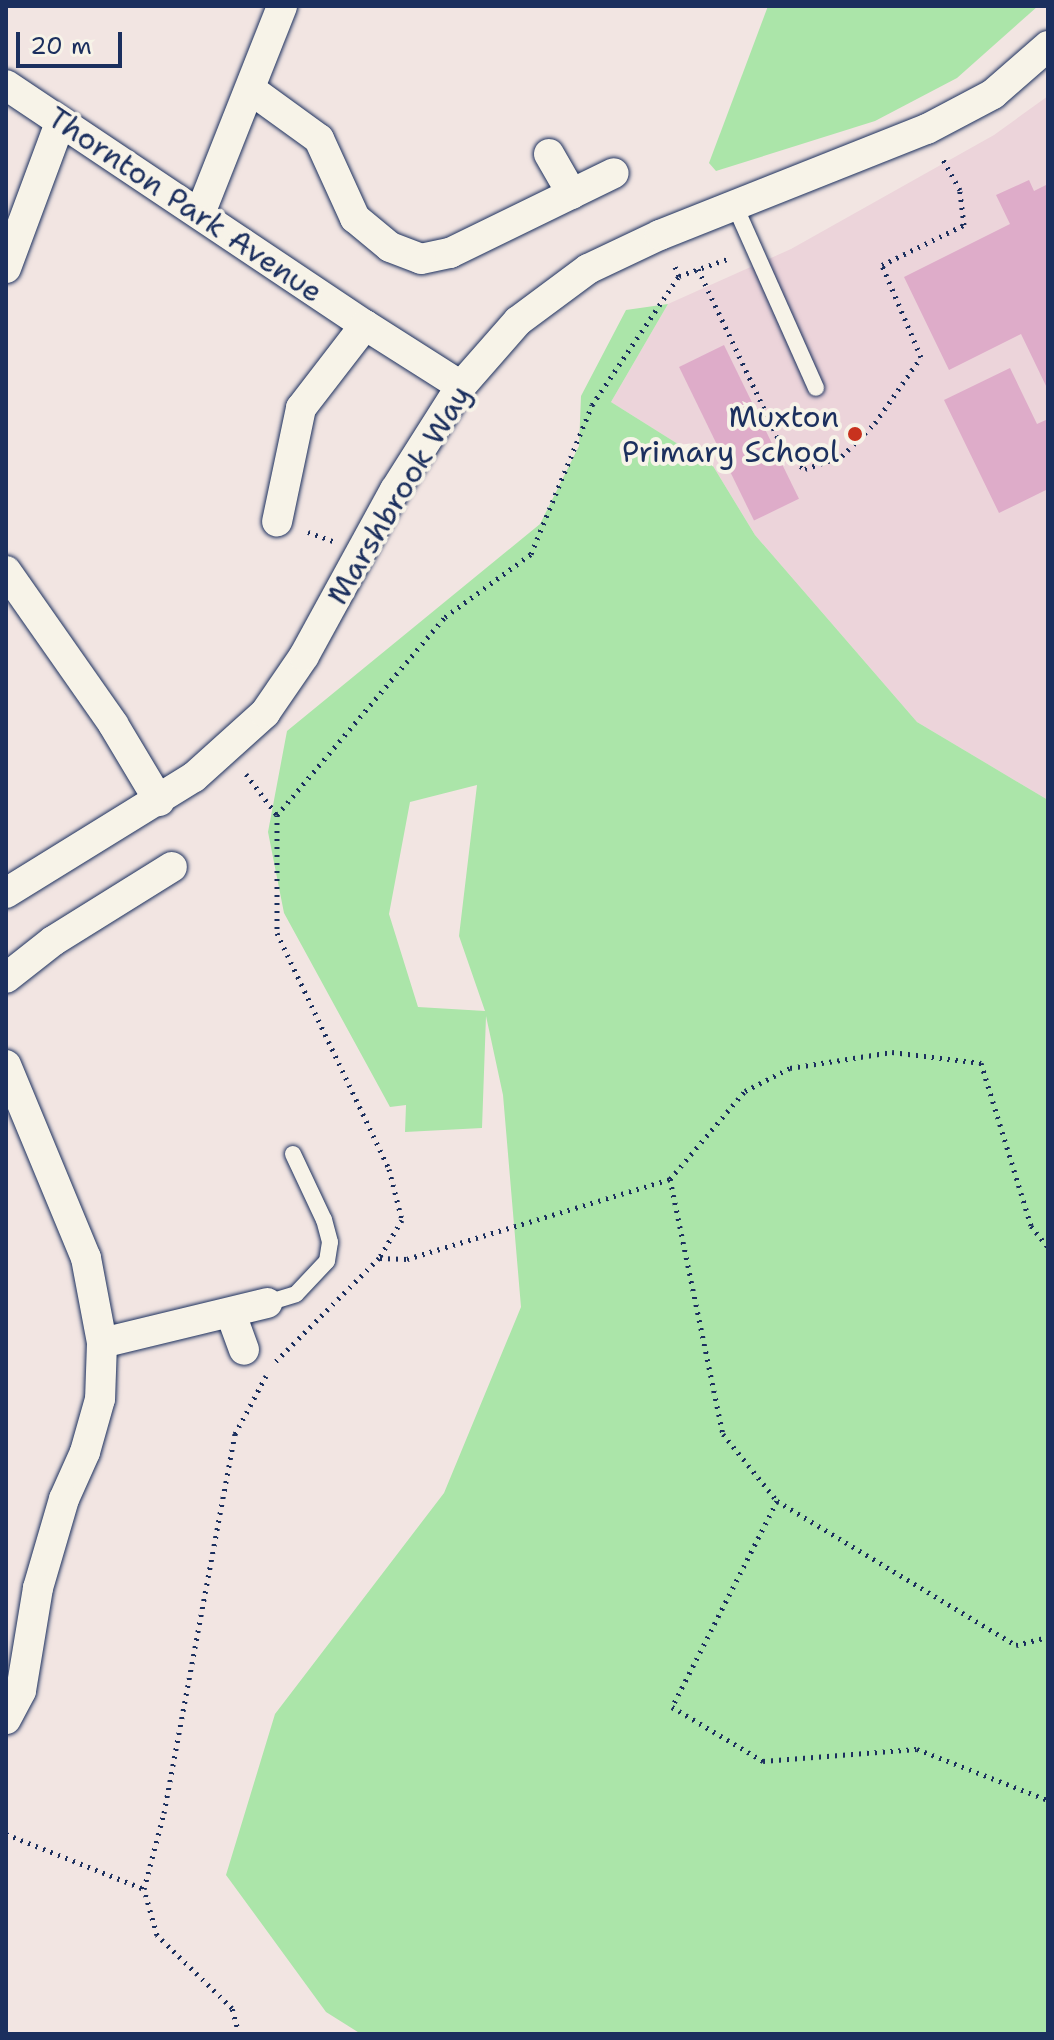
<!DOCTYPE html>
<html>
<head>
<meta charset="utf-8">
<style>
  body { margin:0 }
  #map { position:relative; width:1054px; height:2040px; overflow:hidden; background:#f2e5e2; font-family:"Shantell Sans",sans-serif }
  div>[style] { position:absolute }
  .built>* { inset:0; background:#ecd4da }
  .green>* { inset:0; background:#abe5a9 }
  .building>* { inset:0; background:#deacc9; transform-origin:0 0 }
  .path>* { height:5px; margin-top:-2.5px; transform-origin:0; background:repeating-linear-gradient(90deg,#1b2f5e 0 2px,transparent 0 8px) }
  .roads { filter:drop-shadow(0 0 2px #1b2f5e) drop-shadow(0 0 2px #1b2f5e) }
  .service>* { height:16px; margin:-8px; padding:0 8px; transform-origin:8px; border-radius:8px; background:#f7f3e8 }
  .minor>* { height:30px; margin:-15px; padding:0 15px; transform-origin:15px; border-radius:15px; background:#f7f3e8 }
  .dots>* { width:22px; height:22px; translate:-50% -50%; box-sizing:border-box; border:4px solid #f7f3e8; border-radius:50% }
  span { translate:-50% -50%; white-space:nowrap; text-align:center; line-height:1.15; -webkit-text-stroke:8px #f7f3e8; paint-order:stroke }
  .street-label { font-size:30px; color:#1b2f5e }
  .poi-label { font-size:30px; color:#1b2f5e }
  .right { translate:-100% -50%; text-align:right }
  .frame { position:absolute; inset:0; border:8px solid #1b2f5e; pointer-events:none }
  .scale { position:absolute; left:16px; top:32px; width:106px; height:36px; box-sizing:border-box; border:4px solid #1b2f5e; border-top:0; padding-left:10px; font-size:24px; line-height:28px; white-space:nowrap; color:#1b2f5e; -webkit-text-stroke:6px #f7f3e8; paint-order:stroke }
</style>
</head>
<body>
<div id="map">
  <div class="built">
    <div style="clip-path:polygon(1048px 96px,1048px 800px,917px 722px,755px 535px,713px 466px,611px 402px,668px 304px,791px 249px,994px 135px)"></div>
  </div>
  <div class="green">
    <div style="clip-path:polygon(768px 6px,1038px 6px,957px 78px,875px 121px,716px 171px,709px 163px)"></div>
    <div style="clip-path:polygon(evenodd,668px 304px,611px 402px,713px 466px,755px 535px,917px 722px,1048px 800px,1048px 2034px,361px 2034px,326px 2012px,226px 1875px,275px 1714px,444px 1493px,521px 1307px,503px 1095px,486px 1016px,482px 1128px,405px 1132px,406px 1105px,390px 1107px,284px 913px,268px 832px,287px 731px,540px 524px,579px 446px,581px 396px,626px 310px,668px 304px,477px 785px,459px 936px,485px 1011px,418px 1007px,389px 914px,410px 802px,477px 785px)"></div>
  </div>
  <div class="building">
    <div style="clip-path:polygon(1029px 180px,1034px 191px,1048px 184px,1048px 390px,1021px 334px,949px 370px,904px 277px,1010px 224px,996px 195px)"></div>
    <div style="left:724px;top:345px;width:171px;height:50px;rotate:64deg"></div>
    <div style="clip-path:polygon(1010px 368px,1037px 424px,1048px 419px,1048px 489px,999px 513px,944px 400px)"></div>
  </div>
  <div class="path">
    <div style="left:698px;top:269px;width:208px;rotate:64.7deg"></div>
    <div style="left:787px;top:457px;width:22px;rotate:34deg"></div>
    <div style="left:805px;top:469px;width:39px;rotate:-19deg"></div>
    <div style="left:842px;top:456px;width:47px;rotate:-45deg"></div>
    <div style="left:875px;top:423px;width:80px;rotate:-55.1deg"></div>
    <div style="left:921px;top:357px;width:100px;rotate:-113deg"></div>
    <div style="left:882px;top:265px;width:91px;rotate:-26deg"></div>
    <div style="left:964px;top:225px;width:35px;rotate:-97deg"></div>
    <div style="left:960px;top:190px;width:38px;rotate:-119deg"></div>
    <div style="left:679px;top:276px;width:54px;rotate:-19.4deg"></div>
    <div style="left:308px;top:532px;width:27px;rotate:20deg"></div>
    <div style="left:246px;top:774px;width:51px;rotate:52.9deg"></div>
    <div style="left:277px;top:815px;width:118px;rotate:90deg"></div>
    <div style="left:277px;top:933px;width:261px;rotate:64.6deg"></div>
    <div style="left:389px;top:1169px;width:53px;rotate:75.7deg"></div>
    <div style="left:402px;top:1220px;width:44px;rotate:121.2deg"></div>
    <div style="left:379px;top:1258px;width:146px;rotate:135deg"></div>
    <div style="left:277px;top:815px;width:260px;rotate:-49.7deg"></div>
    <div style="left:445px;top:617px;width:107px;rotate:-36.2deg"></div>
    <div style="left:531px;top:554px;width:161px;rotate:-67.7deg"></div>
    <div style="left:592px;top:405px;width:156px;rotate:-56deg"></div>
    <div style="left:679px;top:276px;width:13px;rotate:-113deg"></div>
    <div style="left:670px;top:1179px;width:260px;rotate:78.3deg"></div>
    <div style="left:723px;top:1434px;width:86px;rotate:51.1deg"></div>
    <div style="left:777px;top:1501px;width:231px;rotate:117deg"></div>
    <div style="left:672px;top:1707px;width:106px;rotate:30.7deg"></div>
    <div style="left:763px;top:1761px;width:154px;rotate:-4.5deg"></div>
    <div style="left:917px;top:1749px;width:141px;rotate:21.3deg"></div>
    <div style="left:380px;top:1258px;width:27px;rotate:2deg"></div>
    <div style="left:407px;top:1259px;width:275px;rotate:-16.9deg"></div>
    <div style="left:670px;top:1179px;width:116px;rotate:-49.6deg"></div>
    <div style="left:745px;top:1091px;width:51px;rotate:-27.1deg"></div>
    <div style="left:790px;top:1068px;width:103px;rotate:-8.9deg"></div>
    <div style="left:892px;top:1052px;width:90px;rotate:7deg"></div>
    <div style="left:981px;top:1063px;width:170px;rotate:72.9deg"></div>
    <div style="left:1031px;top:1226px;width:27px;rotate:51deg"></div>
    <div style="left:777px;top:1501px;width:279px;rotate:31.1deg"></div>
    <div style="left:1016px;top:1645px;width:33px;rotate:-14deg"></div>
    <div style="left:6px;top:1834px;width:149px;rotate:21.7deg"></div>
    <div style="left:239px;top:2034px;width:27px;rotate:-105deg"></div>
    <div style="left:232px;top:2008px;width:105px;rotate:-135.8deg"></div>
    <div style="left:157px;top:1935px;width:48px;rotate:-105.8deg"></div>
    <div style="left:144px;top:1889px;width:79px;rotate:-75.3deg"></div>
    <div style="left:164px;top:1813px;width:386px;rotate:-79.4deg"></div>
    <div style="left:235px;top:1434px;width:66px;rotate:-61.9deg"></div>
  </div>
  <div class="roads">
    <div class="service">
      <div style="left:735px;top:206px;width:199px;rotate:66deg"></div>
      <div style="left:267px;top:1303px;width:30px;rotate:-17deg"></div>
      <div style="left:296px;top:1294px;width:45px;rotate:-46.8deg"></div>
      <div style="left:327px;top:1261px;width:19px;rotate:-81deg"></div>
      <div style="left:330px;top:1242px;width:23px;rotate:-105deg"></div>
      <div style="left:324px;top:1220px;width:73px;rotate:-115.2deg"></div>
    </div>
    <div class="minor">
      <div style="left:6px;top:85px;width:432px;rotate:33.8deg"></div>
      <div style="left:365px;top:325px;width:105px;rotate:127.6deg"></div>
      <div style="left:301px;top:408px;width:116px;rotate:101.9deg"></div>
      <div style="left:250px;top:89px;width:85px;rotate:35.9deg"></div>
      <div style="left:319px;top:139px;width:87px;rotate:65.5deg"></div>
      <div style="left:355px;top:218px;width:45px;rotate:39.6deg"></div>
      <div style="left:390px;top:247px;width:33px;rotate:21deg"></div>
      <div style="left:421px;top:259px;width:30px;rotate:-12deg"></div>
      <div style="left:450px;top:253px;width:182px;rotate:-26deg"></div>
      <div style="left:549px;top:154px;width:46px;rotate:60.1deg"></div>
      <div style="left:201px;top:211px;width:220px;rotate:-68.4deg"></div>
      <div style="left:6px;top:268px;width:155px;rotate:-69.6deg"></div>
      <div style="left:365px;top:325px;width:114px;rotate:32.4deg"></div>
      <div style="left:6px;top:571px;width:187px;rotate:55deg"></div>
      <div style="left:113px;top:724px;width:90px;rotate:59.1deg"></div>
      <div style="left:6px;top:893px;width:221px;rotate:-31.7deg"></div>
      <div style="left:194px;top:777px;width:96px;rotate:-42deg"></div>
      <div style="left:265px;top:713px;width:69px;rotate:-55.6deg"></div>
      <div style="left:304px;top:656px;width:189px;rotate:-61.3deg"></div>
      <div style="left:395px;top:490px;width:123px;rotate:-57.6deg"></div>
      <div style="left:461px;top:386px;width:86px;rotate:-48.8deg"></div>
      <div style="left:518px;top:321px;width:87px;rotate:-36.6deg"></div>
      <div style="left:588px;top:269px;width:80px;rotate:-25.3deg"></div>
      <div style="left:660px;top:235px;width:287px;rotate:-21.7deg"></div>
      <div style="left:927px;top:129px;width:75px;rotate:-27.9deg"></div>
      <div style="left:993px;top:94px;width:73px;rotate:-41.1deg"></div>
      <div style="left:6px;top:978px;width:60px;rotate:-38.2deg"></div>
      <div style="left:53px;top:941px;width:140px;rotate:-31.9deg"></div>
      <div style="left:6px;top:1065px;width:209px;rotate:67.5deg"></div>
      <div style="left:86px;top:1258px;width:86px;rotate:79.3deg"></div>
      <div style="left:102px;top:1343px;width:56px;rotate:92deg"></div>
      <div style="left:100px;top:1399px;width:55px;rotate:105.8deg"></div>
      <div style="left:85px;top:1452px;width:51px;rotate:114.1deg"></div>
      <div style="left:64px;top:1499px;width:93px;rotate:106.3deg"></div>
      <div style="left:38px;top:1588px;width:104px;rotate:99.4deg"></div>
      <div style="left:21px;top:1691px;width:32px;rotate:118deg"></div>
      <div style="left:231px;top:1314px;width:38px;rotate:70deg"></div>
      <div style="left:102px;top:1343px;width:170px;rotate:-13.6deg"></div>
    </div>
  </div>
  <div class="dots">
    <div style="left:855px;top:434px;background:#c8321e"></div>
  </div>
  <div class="street-label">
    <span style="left:185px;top:205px;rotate:34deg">Thornton Park Avenue</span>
    <span style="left:399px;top:495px;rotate:-59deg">Marshbrook Way</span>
  </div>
  <div class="poi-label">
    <span class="right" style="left:839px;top:434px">Muxton<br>Primary School</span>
  </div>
  <div class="frame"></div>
  <div class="scale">20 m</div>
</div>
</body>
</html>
